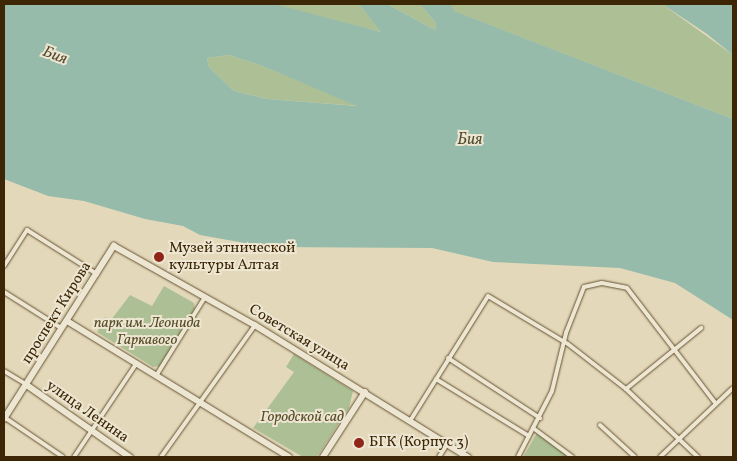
<!DOCTYPE html>
<html>
<head>
<meta charset="utf-8">
<style>
  body { margin:0 }
  #map { position:relative; width:737px; height:461px; overflow:hidden; background:#e3d9ba; font-family:Vollkorn,serif }
  div>[style] { position:absolute }
  .green>* { inset:0; background:#adc095 }
  .water>* { inset:0; background:#96bbaa }
  .roads { filter:drop-shadow(0 0 1px #665332) drop-shadow(0 0 1px #665332) }
  .street>* { height:4px; margin:-2px; padding:0 2px; transform-origin:2px; border-radius:2px; background:#ede6d2 }
  .secondary>* { height:5.5px; margin:-2.75px; padding:0 2.75px; transform-origin:2.75px; border-radius:2.75px; background:#ede6d2 }
  .dots>* { width:14px; height:14px; translate:-50% -50%; box-sizing:border-box; border:2px solid #ede6d2; border-radius:50% }
  span { translate:-50% -50%; white-space:nowrap; text-align:center; line-height:1.15; -webkit-text-stroke:4px #ede6d2; paint-order:stroke }
  .poi-label { font-size:15px; color:#3c2605 }
  .left { translate:0 -50%; text-align:left }
  .street-label { font-size:15px; color:#3c2605 }
  .park-label { font-size:15px; color:#584c29; font-style:italic }
  .water-label { font-size:16px; color:#524b2e; font-style:italic }
  .frame { position:absolute; inset:0; border:5px solid #3c2605; pointer-events:none }
</style>
</head>
<body>
<div id="map">
  <div class="green">
    <div style="clip-path:polygon(274px 4px,359px 4px,382px 32px,335px 22px)"></div>
    <div style="clip-path:polygon(387px 4px,420px 4px,436px 23px,435px 30px)"></div>
    <div style="clip-path:polygon(450px 4px,662px 4px,733px 55px,733px 119px,453px 11px)"></div>
    <div style="clip-path:polygon(229px 55px,260px 65px,359px 106px,267px 99px,234px 91px,209px 67px,207px 58px)"></div>
    <div style="clip-path:polygon(164px 286px,194px 303px,195px 309px,160px 366px,153px 367px,97px 332px,105px 317px,111px 320px,130px 295px,152px 306px)"></div>
    <div style="clip-path:polygon(294px 354px,353px 391px,349px 408px,317px 457px,303px 457px,253px 428px,294px 372px,286px 367px)"></div>
    <div style="clip-path:polygon(537px 433px,569px 457px,523px 457px)"></div>
  </div>
  <div class="water">
    <div style="clip-path:polygon(evenodd,4px 4px,274px 4px,381px 32px,359px 4px,387px 4px,435px 30px,436px 23px,420px 4px,450px 4px,454px 11px,733px 119px,733px 320px,675px 283px,620px 268px,493px 262px,432px 248px,267px 247px,200px 235px,183px 226px,145px 219px,84px 201px,48px 196px,4px 179px,4px 4px,229px 55px,260px 65px,357px 106px,267px 99px,234px 91px,209px 67px,207px 58px,229px 55px)"></div>
    <div style="clip-path:polygon(662px 4px,733px 4px,733px 55px,707px 34px)"></div>
  </div>
  <div class="roads">
    <div class="street">
      <div style="left:4px;top:266px;width:43px;rotate:-57.4deg"></div>
      <div style="left:27px;top:230px;width:83px;rotate:32.2deg"></div>
      <div style="left:4px;top:292px;width:67px;rotate:32.3deg"></div>
      <div style="left:448px;top:358px;width:110px;rotate:33.1deg"></div>
      <div style="left:4px;top:371px;width:27px;rotate:31deg"></div>
      <div style="left:156px;top:376px;width:93px;rotate:-58.2deg"></div>
      <div style="left:436px;top:379px;width:109px;rotate:31.5deg"></div>
      <div style="left:626px;top:389px;width:97px;rotate:-39.1deg"></div>
      <div style="left:4px;top:417px;width:71px;rotate:34.1deg"></div>
      <div style="left:410px;top:421px;width:147px;rotate:-58deg"></div>
      <div style="left:488px;top:296px;width:93px;rotate:31deg"></div>
      <div style="left:568px;top:344px;width:73px;rotate:37.8deg"></div>
      <div style="left:626px;top:389px;width:99px;rotate:43.4deg"></div>
      <div style="left:600px;top:425px;width:47px;rotate:42.4deg"></div>
      <div style="left:533px;top:428px;width:49px;rotate:36.6deg"></div>
      <div style="left:74px;top:457px;width:112px;rotate:-56.3deg"></div>
      <div style="left:161px;top:457px;width:162px;rotate:-54.5deg"></div>
      <div style="left:439px;top:457px;width:15px;rotate:-58deg"></div>
      <div style="left:518px;top:457px;width:74px;rotate:-62.7deg"></div>
      <div style="left:552px;top:391px;width:60px;rotate:-76.4deg"></div>
      <div style="left:566px;top:333px;width:49px;rotate:-68.6deg"></div>
      <div style="left:584px;top:287px;width:18px;rotate:-13deg"></div>
      <div style="left:602px;top:283px;width:25px;rotate:11deg"></div>
      <div style="left:627px;top:288px;width:146px;rotate:52.5deg"></div>
      <div style="left:660px;top:457px;width:100px;rotate:-43.4deg"></div>
    </div>
    <div class="secondary">
      <div style="left:69px;top:322px;width:258px;rotate:31.5deg"></div>
      <div style="left:27px;top:385px;width:126px;rotate:35deg"></div>
      <div style="left:4px;top:419px;width:205px;rotate:-57.6deg"></div>
      <div style="left:114px;top:246px;width:162px;rotate:29.3deg"></div>
      <div style="left:255px;top:325px;width:251px;rotate:31.8deg"></div>
      <div style="left:323px;top:457px;width:77px;rotate:-57.1deg"></div>
    </div>
  </div>
  <div class="dots">
    <div style="left:159px;top:257px;background:#8f2418"></div>
    <div style="left:359px;top:443px;background:#8f2418"></div>
  </div>
  <div class="poi-label">
    <span class="left" style="left:169px;top:257px">Музей этнической<br>культуры Алтая</span>
    <span class="left" style="left:369px;top:443px">БГК (Корпус 3)</span>
  </div>
  <div class="street-label">
    <span style="left:57px;top:313px;rotate:-58deg">проспект Кирова</span>
    <span style="left:299px;top:338px;rotate:31deg">Советская улица</span>
    <span style="left:87px;top:412px;rotate:35deg">улица Ленина</span>
  </div>
  <div class="park-label">
    <span style="left:147px;top:332px">парк им. Леонида<br>Гаркавого</span>
    <span style="left:302px;top:418px">Городской сад</span>
  </div>
  <div class="water-label">
    <span style="left:55px;top:56px;rotate:21deg">Бия</span>
    <span style="left:470px;top:140px">Бия</span>
  </div>
  <div class="frame"></div>
</div>
</body>
</html>
